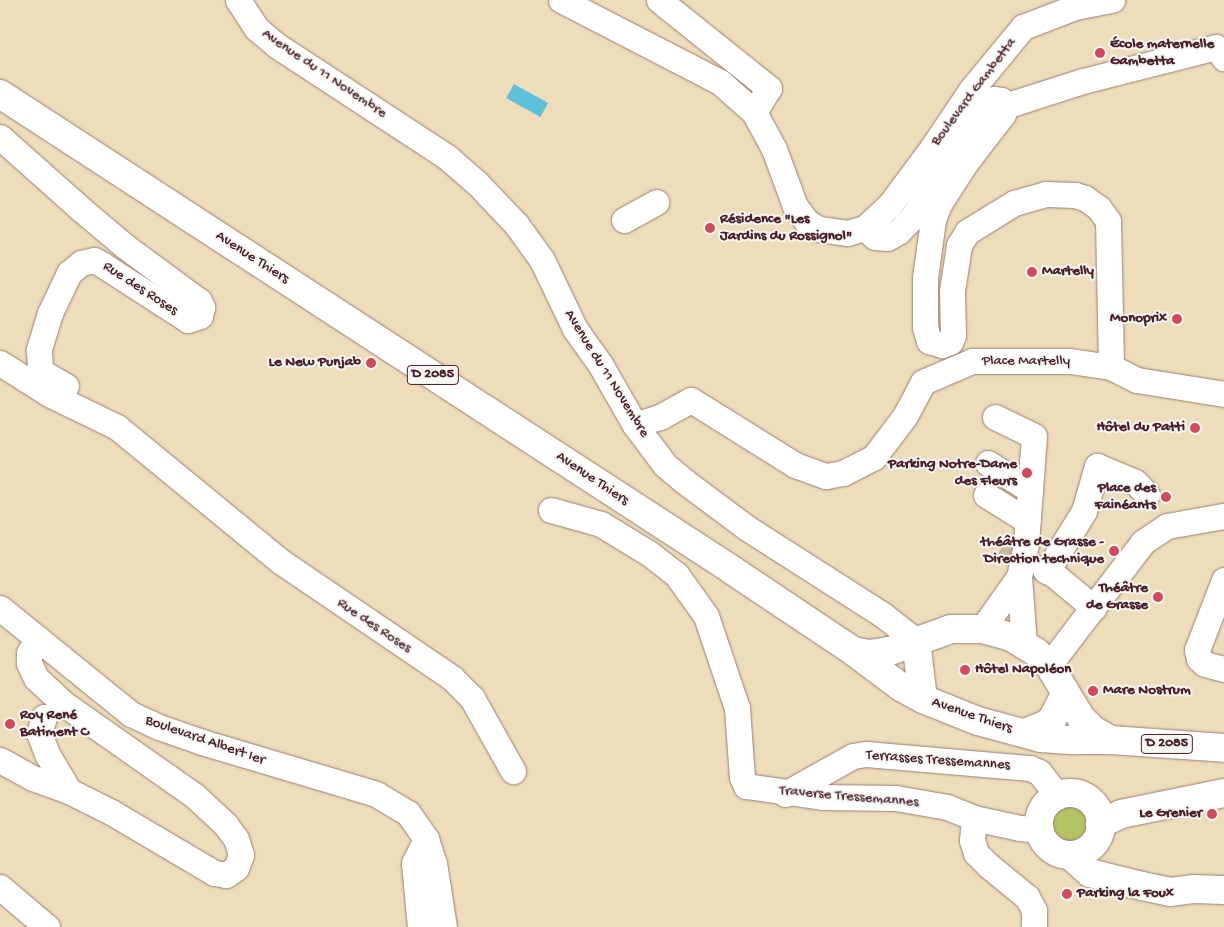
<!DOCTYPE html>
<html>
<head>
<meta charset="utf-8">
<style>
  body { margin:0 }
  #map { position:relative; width:1224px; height:927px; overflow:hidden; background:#edddba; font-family:"Gochi Hand",sans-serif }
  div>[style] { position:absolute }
  .green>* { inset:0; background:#b4c365 }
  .round { border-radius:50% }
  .water>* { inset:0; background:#5ec1dc; transform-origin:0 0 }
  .minor-tunnel>* { height:25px; margin-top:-12.5px; transform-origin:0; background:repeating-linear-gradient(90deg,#ccb79d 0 25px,transparent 0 37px) }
  .roads { filter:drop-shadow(0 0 1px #9c7e72) drop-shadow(0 0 1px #9c7e72) }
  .minor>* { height:25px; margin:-12.5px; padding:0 12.5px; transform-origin:12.5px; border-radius:12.5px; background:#fff }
  .major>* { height:28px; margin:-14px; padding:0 14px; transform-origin:14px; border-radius:14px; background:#fff }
  .major>.ring { margin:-14px; padding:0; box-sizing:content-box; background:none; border:28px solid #fff; border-radius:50% }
  .dots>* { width:14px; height:14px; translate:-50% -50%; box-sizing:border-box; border:2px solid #f6f6f2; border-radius:50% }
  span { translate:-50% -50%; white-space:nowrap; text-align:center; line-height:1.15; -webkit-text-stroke:4px #f6f6f2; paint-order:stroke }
  .shield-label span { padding:1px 4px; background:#f6f6f2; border:1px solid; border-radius:4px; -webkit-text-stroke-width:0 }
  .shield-label { font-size:14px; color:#4a1f2b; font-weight:700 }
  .poi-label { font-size:15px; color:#4a1f2b; font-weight:700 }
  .left { translate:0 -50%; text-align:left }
  .right { translate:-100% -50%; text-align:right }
  .street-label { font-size:15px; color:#4a1f2b }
</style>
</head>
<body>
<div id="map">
  <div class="green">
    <div class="round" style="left:1051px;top:805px;width:38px;height:38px"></div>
  </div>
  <div class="water">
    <div style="left:514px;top:84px;width:39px;height:16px;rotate:29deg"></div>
  </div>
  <div class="minor-tunnel">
    <div style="left:1001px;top:548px;width:46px;rotate:27.1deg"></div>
  </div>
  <div class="roads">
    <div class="minor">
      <div style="left:238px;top:0;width:33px;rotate:57deg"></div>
      <div style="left:256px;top:28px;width:26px;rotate:40deg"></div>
      <div style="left:276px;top:45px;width:204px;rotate:33.2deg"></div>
      <div style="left:447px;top:157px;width:40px;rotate:41deg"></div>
      <div style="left:477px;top:183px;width:57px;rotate:46.4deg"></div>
      <div style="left:516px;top:224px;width:44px;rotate:54.2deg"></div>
      <div style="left:542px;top:260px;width:76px;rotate:64.4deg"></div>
      <div style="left:575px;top:329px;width:43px;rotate:54.5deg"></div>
      <div style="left:600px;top:364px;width:70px;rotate:60.2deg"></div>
      <div style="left:635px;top:425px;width:50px;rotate:53.1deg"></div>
      <div style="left:665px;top:465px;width:25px;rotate:40deg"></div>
      <div style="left:684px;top:481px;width:79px;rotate:36.7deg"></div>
      <div style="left:747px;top:528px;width:161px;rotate:32.6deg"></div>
      <div style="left:883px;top:615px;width:42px;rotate:38.2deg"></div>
      <div style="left:561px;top:0;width:179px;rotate:27.3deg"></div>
      <div style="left:720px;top:82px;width:45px;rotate:41.4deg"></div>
      <div style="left:754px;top:112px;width:42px;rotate:61.6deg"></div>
      <div style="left:774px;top:149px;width:61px;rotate:69.8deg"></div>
      <div style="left:795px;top:206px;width:20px;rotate:53deg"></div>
      <div style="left:807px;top:222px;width:14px;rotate:30deg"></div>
      <div style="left:819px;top:229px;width:28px;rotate:8deg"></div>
      <div style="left:847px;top:233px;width:19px;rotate:-16deg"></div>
      <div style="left:865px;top:228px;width:33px;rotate:-43deg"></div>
      <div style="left:889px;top:206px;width:72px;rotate:-53.4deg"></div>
      <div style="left:932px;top:148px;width:70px;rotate:-56.1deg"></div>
      <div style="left:971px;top:90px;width:82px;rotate:-50.5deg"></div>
      <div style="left:1023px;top:27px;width:56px;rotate:-21deg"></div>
      <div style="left:1075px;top:7px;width:38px;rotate:-11deg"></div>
      <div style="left:659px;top:0;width:141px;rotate:38.7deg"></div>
      <div style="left:769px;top:88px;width:28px;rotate:122deg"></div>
      <div style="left:1005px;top:106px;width:82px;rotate:-17.8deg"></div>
      <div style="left:1083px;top:81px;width:137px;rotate:-14.3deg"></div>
      <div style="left:1216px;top:47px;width:14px;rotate:54deg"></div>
      <div style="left:0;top:137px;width:110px;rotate:41.7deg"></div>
      <div style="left:82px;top:210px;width:57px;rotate:40.1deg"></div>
      <div style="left:126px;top:247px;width:91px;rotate:36.5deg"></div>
      <div style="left:199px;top:301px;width:7px;rotate:63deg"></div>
      <div style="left:202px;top:307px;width:9px;rotate:103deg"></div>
      <div style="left:200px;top:316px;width:13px;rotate:162deg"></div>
      <div style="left:188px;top:320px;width:101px;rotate:-147.1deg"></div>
      <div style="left:103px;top:265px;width:10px;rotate:-151deg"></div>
      <div style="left:94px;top:260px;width:13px;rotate:167deg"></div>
      <div style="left:81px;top:263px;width:16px;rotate:140deg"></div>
      <div style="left:69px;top:273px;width:44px;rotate:115.4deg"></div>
      <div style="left:50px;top:313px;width:39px;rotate:107deg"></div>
      <div style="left:39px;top:350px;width:21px;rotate:87deg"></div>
      <div style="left:40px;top:371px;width:30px;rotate:30deg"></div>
      <div style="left:624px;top:220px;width:37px;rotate:-29deg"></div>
      <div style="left:865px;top:228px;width:13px;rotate:42deg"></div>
      <div style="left:875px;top:237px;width:12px;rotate:5deg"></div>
      <div style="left:887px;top:238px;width:13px;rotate:-29deg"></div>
      <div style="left:898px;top:232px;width:18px;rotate:-45deg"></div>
      <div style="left:911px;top:219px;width:141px;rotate:-56.9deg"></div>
      <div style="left:988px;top:101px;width:6px;rotate:-18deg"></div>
      <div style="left:994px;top:99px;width:7px;rotate:8deg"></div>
      <div style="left:1001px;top:100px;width:7px;rotate:56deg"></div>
      <div style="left:1005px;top:106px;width:8px;rotate:104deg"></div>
      <div style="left:1003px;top:114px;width:61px;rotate:127.6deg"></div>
      <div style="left:966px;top:162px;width:50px;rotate:122.7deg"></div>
      <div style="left:939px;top:204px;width:17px;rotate:111deg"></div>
      <div style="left:933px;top:220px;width:59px;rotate:97.9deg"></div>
      <div style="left:925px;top:278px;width:49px;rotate:90deg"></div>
      <div style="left:925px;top:327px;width:15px;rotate:74deg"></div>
      <div style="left:929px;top:341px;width:14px;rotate:17deg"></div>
      <div style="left:942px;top:345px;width:9px;rotate:-21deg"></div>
      <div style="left:950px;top:342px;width:8px;rotate:-67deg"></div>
      <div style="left:953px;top:335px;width:44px;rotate:-91.3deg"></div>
      <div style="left:952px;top:291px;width:47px;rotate:-81.3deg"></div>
      <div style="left:959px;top:245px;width:15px;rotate:-58deg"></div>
      <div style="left:967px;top:232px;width:55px;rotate:-31.7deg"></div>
      <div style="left:1014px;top:203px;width:33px;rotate:-16deg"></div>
      <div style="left:1046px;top:194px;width:29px;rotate:2deg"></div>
      <div style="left:1075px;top:195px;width:10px;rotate:17deg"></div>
      <div style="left:1085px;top:198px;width:17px;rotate:36deg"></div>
      <div style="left:1099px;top:208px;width:16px;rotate:55deg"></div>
      <div style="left:1108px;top:221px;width:146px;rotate:88.8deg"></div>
      <div style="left:0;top:363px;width:58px;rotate:32.3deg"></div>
      <div style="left:49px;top:394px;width:76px;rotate:25.9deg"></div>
      <div style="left:117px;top:427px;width:211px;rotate:39.4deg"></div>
      <div style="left:280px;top:561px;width:208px;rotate:34.2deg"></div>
      <div style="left:452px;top:678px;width:28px;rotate:45deg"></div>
      <div style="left:472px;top:698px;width:84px;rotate:60.7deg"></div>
      <div style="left:995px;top:417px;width:43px;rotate:26deg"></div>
      <div style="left:1034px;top:436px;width:54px;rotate:94.2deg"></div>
      <div style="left:635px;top:425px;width:26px;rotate:-18deg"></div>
      <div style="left:660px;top:417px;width:35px;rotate:-29deg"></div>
      <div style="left:691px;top:400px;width:123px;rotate:32deg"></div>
      <div style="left:795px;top:465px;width:33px;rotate:20deg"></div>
      <div style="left:826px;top:476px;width:17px;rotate:-10deg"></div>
      <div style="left:843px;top:473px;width:35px;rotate:-27deg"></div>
      <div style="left:874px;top:457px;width:51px;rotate:-52.9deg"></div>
      <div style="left:905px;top:416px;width:38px;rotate:-62deg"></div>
      <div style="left:923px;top:382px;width:53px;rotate:-23.2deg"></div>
      <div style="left:972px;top:361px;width:98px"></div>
      <div style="left:1070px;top:361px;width:41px;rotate:8.3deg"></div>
      <div style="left:1111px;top:367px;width:29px;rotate:27deg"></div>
      <div style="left:1137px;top:380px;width:88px;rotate:9.1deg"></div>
      <div style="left:986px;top:495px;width:49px;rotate:31.8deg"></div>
      <div style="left:551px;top:510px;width:52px;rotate:15.6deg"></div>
      <div style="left:601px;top:524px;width:57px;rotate:31.5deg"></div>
      <div style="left:650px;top:554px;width:33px;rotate:38deg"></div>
      <div style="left:676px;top:574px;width:52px;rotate:54.5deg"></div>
      <div style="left:706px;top:616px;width:97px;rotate:71.4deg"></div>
      <div style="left:737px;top:708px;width:69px;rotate:85.9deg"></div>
      <div style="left:742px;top:777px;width:10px;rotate:66deg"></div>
      <div style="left:746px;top:786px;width:77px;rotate:8.2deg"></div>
      <div style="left:822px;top:797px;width:74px;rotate:0.8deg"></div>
      <div style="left:896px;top:798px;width:52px;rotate:10deg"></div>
      <div style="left:947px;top:807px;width:29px;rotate:22deg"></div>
      <div style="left:974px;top:818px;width:47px;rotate:12.3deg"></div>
      <div style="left:1020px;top:828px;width:19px;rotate:6deg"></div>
      <div style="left:1045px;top:570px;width:9px;rotate:27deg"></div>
      <div style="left:1053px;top:574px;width:53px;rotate:39.7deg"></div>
      <div style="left:1047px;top:571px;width:70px;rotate:-58.3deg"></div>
      <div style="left:1084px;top:511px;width:47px;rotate:-73.9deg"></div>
      <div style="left:1097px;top:466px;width:41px;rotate:22.8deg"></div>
      <div style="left:1135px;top:482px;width:17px;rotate:45deg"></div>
      <div style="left:1019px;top:577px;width:67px;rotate:85.7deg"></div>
      <div style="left:1224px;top:580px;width:75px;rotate:111.1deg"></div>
      <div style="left:1197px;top:650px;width:9px;rotate:77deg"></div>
      <div style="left:1199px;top:659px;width:8px;rotate:40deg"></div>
      <div style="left:1205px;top:664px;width:20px;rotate:15deg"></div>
      <div style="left:0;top:608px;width:169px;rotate:39deg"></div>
      <div style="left:131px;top:714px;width:31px;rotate:25deg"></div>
      <div style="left:159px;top:727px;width:46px;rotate:19.2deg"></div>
      <div style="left:202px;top:742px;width:182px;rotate:16.6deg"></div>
      <div style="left:376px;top:794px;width:37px;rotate:31deg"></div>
      <div style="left:408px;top:813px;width:32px;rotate:55deg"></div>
      <div style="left:426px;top:839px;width:25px;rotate:72deg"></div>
      <div style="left:434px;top:863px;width:65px;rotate:81.1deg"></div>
      <div style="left:982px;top:629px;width:64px;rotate:-54.6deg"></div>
      <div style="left:1019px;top:577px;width:35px;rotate:-78deg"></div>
      <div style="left:1026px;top:543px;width:53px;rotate:-85.7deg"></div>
      <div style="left:1030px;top:490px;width:50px;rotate:-147.3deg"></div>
      <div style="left:1049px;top:665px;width:155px;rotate:-52.6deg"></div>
      <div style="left:1143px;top:542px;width:29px;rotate:-34deg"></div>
      <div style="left:1167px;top:526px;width:58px;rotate:-10deg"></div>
      <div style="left:44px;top:717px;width:17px;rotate:107deg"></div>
      <div style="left:39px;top:733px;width:22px;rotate:69deg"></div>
      <div style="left:47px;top:754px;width:43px;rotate:59.3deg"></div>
      <div style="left:0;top:760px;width:38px;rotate:29deg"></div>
      <div style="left:33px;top:778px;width:38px;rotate:20deg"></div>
      <div style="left:69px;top:791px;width:47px;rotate:26.6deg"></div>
      <div style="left:111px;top:812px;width:120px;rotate:30.6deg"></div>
      <div style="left:214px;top:873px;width:12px;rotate:9deg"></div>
      <div style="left:226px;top:875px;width:12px;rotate:-35deg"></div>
      <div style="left:236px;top:868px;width:14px;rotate:-69deg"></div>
      <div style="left:241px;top:855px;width:17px;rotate:-107deg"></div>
      <div style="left:236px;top:839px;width:17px;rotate:-126deg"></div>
      <div style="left:226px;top:825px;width:42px;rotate:-136.9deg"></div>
      <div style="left:195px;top:796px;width:160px;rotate:-144.9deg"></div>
      <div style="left:64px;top:704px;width:38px;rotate:-137deg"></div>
      <div style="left:36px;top:678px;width:17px;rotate:-115deg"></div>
      <div style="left:29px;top:663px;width:10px;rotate:-90deg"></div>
      <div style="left:29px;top:653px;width:17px;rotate:-59deg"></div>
      <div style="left:785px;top:794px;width:78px;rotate:-29.2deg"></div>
      <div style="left:853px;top:756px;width:13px;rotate:-9deg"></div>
      <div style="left:866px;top:754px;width:165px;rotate:4.9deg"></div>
      <div style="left:1030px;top:768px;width:10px;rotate:24deg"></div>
      <div style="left:1039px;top:772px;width:31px;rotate:52deg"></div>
      <div style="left:974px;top:818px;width:22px;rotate:95deg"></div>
      <div style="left:972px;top:840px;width:14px;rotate:73deg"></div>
      <div style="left:976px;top:853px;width:18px;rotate:45deg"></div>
      <div style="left:989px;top:866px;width:49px;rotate:39.2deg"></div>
      <div style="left:1027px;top:897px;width:15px;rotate:62deg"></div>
      <div style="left:1034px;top:910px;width:17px;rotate:90deg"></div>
      <div style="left:0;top:887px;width:62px;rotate:40.4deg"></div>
      <div style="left:420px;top:927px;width:64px;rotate:-95.4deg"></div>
      <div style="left:414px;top:863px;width:27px;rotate:-63deg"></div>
    </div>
    <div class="major">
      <div style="left:0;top:94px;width:873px;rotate:33.03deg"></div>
      <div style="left:732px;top:570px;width:146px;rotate:33.8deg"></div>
      <div style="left:853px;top:651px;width:60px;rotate:36.9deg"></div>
      <div style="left:901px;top:687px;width:25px;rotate:29deg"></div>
      <div style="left:923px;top:699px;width:59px;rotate:21.8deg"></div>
      <div style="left:978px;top:721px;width:65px;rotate:15.1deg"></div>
      <div style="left:1041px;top:738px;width:32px;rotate:4deg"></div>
      <div style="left:1073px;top:740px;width:38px"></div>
      <div style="left:1111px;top:740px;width:113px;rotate:4deg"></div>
      <div style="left:916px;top:641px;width:58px;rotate:83.1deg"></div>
      <div style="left:853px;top:651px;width:17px;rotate:10deg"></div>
      <div style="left:870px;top:654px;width:20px;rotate:-9deg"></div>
      <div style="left:890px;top:651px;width:65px;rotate:-19.8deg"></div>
      <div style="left:951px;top:629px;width:31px"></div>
      <div style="left:982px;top:629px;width:30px;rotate:15deg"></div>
      <div style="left:1011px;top:637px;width:29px;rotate:31deg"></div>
      <div style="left:1036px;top:652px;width:18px;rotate:45deg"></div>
      <div style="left:1049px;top:665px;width:62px;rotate:58.9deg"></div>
      <div style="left:1081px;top:718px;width:17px;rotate:45deg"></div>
      <div style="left:1093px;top:730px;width:21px;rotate:29deg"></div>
      <div style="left:1025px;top:733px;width:24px;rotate:-22deg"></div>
      <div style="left:1047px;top:724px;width:8px;rotate:-45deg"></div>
      <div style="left:1053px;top:718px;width:27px;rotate:-63deg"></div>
      <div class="ring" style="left:1039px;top:793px;width:34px;height:34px"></div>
      <div style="left:1100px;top:824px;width:23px;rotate:-25deg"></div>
      <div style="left:1121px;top:814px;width:105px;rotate:-11.5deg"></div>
      <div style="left:1070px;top:855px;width:27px;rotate:42deg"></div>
      <div style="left:1090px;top:873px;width:54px;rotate:14deg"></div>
      <div style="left:1142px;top:886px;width:29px;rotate:12deg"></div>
      <div style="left:1170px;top:892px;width:23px;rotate:-7deg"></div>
      <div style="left:1193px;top:889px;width:31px;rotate:2deg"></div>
    </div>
  </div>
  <div class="dots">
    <div style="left:1100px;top:53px;background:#d1495b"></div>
    <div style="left:710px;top:228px;background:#d1495b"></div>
    <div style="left:1032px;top:272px;background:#d1495b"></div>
    <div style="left:1177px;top:319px;background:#d1495b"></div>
    <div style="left:371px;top:363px;background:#d1495b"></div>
    <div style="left:1195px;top:428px;background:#d1495b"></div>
    <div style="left:1027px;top:473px;background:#d1495b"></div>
    <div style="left:1166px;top:497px;background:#d1495b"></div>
    <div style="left:1114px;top:551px;background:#d1495b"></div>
    <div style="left:1158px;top:597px;background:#d1495b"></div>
    <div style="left:965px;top:670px;background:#d1495b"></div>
    <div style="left:1093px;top:691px;background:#d1495b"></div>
    <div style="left:10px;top:724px;background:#d1495b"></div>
    <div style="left:1212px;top:814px;background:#d1495b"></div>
    <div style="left:1067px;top:894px;background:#d1495b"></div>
  </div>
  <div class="shield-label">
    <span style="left:433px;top:375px">D 2085</span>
    <span style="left:1167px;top:744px">D 2085</span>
  </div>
  <div class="poi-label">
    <span class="left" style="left:1110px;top:53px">École maternelle<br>Gambetta</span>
    <span class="left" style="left:720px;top:228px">Résidence "Les<br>Jardins du Rossignol"</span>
    <span class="left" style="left:1042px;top:272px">Martelly</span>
    <span class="right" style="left:1167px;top:319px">Monoprix</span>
    <span class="right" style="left:361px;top:363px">Le New Punjab</span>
    <span class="right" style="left:1185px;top:428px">Hôtel du Patti</span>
    <span class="right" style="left:1017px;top:473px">Parking Notre-Dame<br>des Fleurs</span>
    <span class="right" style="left:1156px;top:497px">Place des<br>Fainéants</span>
    <span class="right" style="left:1104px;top:551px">théâtre de Grasse -<br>Direction technique</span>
    <span class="right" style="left:1148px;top:597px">Théâtre<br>de Grasse</span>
    <span class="left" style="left:975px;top:670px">Hôtel Napoléon</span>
    <span class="left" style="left:1103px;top:691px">Mare Nostrum</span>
    <span class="left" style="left:20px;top:724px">Roy René<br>Batiment C</span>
    <span class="right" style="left:1202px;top:814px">Le Grenier</span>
    <span class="left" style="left:1077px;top:894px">Parking la Foux</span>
  </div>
  <div class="street-label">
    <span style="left:324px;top:74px;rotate:34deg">Avenue du 11 Novembre</span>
    <span style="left:974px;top:92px;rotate:-53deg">Boulevard Gambetta</span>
    <span style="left:252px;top:258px;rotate:33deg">Avenue Thiers</span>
    <span style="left:140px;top:289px;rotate:33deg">Rue des Roses</span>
    <span style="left:1026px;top:362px">Place Martelly</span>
    <span style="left:606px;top:374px;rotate:58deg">Avenue du 11 Novembre</span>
    <span style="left:592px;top:479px;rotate:34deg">Avenue Thiers</span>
    <span style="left:374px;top:626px;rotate:34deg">Rue des Roses</span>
    <span style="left:972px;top:716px;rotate:19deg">Avenue Thiers</span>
    <span style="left:205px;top:741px;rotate:19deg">Boulevard Albert Ier</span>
    <span style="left:938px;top:761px;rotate:4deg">Terrasses Tressemannes</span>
    <span style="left:849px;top:797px;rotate:5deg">Traverse Tressemannes</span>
  </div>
</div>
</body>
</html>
